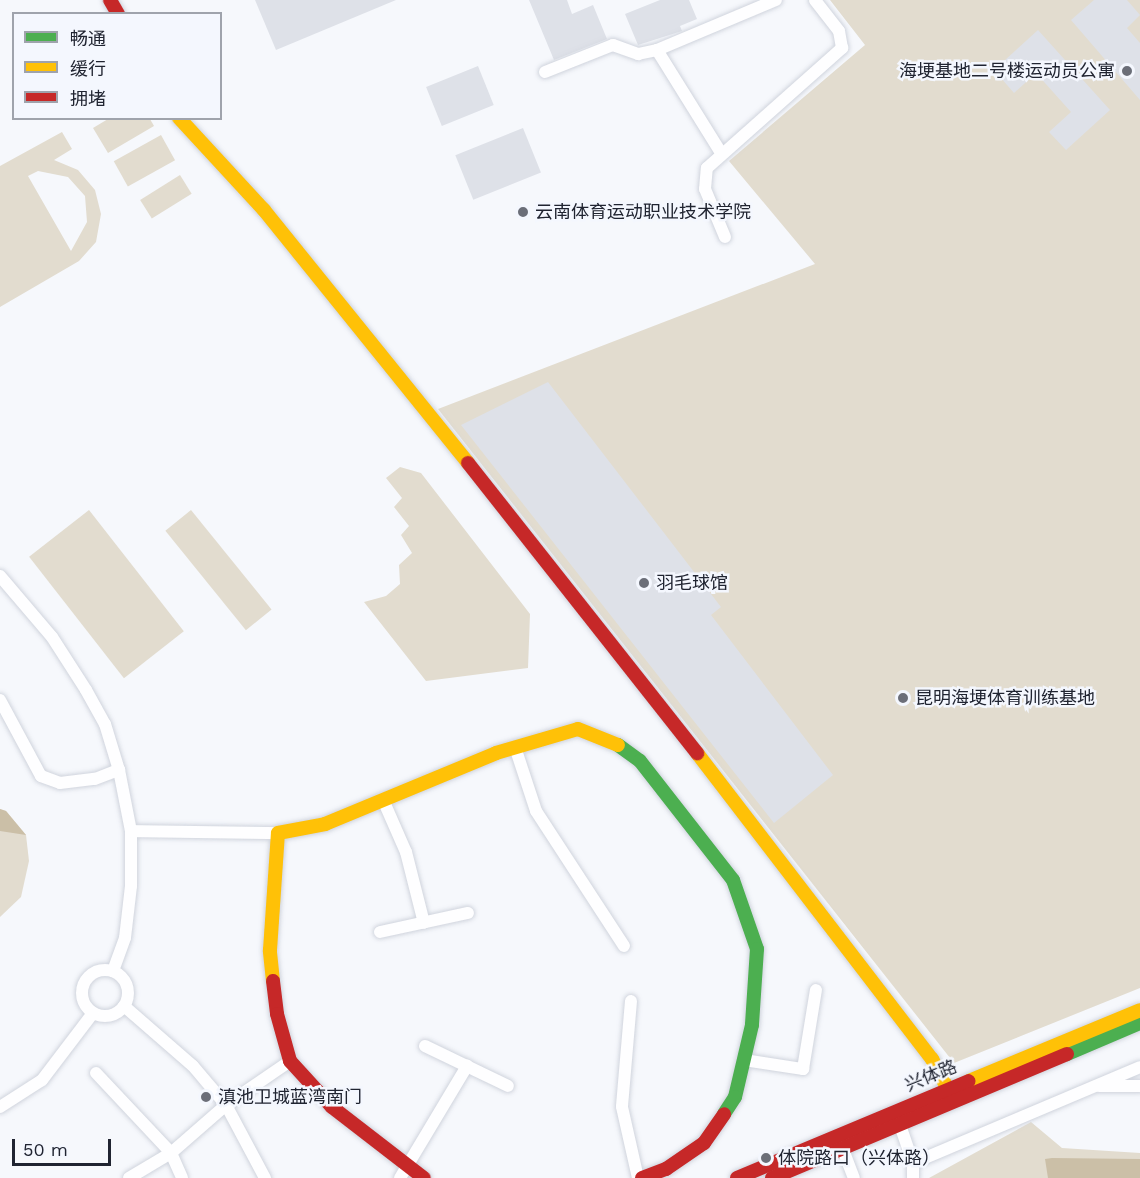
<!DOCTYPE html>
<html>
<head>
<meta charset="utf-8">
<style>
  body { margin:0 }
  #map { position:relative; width:1140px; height:1178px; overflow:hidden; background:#f6f8fc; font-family:"Work Sans","Noto Sans SC",sans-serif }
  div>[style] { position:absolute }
  .green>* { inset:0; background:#e2dccf; transform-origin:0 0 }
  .water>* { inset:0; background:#cbbfa7 }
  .building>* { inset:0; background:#dee1e8; transform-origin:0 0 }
  .roads { filter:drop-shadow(0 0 2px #d0d4dd) drop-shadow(0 0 2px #d0d4dd) }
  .street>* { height:12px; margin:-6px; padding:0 6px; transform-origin:6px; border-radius:6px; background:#fefeff }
  .street>.ring { margin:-6px; padding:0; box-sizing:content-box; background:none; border:12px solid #fefeff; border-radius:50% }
  .fast>* { height:14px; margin:-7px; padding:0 7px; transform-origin:7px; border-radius:7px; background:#4caf50 }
  .slow>* { height:14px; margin:-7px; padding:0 7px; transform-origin:7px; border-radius:7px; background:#ffc107 }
  .jam>* { height:14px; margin:-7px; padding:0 7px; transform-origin:7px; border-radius:7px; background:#c62828 }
  .dots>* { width:16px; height:16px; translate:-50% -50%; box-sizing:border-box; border:3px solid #f4f7fe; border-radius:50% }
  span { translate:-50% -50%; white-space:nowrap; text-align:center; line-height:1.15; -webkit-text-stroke:5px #f4f7fe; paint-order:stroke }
  .poi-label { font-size:18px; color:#202431 }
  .right { translate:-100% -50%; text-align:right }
  .left { translate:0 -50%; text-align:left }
  .street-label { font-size:18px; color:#202431 }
  .legend { position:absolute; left:12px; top:12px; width:210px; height:108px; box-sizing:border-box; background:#f4f7fe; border:2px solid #9fa3ac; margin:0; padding:8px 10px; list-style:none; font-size:18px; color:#202431 }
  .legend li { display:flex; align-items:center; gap:12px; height:30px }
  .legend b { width:30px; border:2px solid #9fa3ac }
  .scale { position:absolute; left:12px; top:1139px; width:99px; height:27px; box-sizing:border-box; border:3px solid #202431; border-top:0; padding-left:8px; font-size:18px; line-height:21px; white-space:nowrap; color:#202431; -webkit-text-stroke:4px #f4f7fe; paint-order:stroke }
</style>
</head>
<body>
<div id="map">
  <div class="green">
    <div style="clip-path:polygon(830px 0,1140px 0,1140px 988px,954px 1063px,438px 409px,815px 264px,729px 161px,865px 45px)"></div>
    <div style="clip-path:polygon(108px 119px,150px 119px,154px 126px,108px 153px,93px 128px)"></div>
    <div style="clip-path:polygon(evenodd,62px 132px,72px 149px,54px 160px,78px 170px,95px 190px,101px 214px,96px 242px,79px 261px,0 307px,0 166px,62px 132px,38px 171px,68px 177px,85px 196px,87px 222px,71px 251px,28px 176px,38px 171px)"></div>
    <div style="left:161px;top:135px;width:29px;height:54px;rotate:61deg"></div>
    <div style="left:180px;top:175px;width:22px;height:47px;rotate:58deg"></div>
    <div style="clip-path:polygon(400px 467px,421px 473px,530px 614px,528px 668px,426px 681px,364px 602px,386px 596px,400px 584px,399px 565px,412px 553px,401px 535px,409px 526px,394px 507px,402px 498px,386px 478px)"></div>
    <div style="left:89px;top:510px;width:154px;height:76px;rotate:52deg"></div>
    <div style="left:191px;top:510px;width:128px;height:33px;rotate:51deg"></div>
    <div style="clip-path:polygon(0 809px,6px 811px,26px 835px,29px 861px,21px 897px,0 917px)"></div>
    <div style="clip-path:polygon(1031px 1122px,1062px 1148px,1140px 1153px,1140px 1178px,929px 1178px)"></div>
  </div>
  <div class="water">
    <div style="clip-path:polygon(0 809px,6px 811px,26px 835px,0 831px)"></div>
    <div style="clip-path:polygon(1052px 1158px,1140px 1159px,1140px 1178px,1048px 1178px,1045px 1159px)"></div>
  </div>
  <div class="building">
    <div style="clip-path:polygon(255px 0,396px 0,276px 50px)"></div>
    <div style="clip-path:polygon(529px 0,567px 0,572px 14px,593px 5px,607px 39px,554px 60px)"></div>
    <div style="clip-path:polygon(660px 0,689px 0,697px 19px,680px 26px,682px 31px,638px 45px,625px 14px)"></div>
    <div style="clip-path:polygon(1094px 0,1127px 0,1140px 15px,1127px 28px,1140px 43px,1140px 100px,1071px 20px)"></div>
    <div style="clip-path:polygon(1038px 30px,1110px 110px,1066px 150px,1049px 132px,1071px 112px,1036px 73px,1014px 93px,994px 70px)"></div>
    <div style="left:478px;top:66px;width:42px;height:56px;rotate:68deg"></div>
    <div style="left:523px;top:128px;width:48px;height:73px;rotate:68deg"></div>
    <div style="clip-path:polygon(548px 382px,721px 607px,711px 615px,833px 775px,774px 823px,461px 425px)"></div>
  </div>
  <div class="roads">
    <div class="street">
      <div style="left:657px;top:50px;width:121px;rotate:58.1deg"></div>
      <div style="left:545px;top:72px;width:73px;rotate:-21.7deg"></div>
      <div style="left:613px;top:45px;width:27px;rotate:20deg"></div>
      <div style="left:638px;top:54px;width:19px;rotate:-12deg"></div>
      <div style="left:657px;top:50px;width:129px;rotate:-22.8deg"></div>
      <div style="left:725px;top:237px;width:52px;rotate:-112.6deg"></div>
      <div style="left:705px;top:189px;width:21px;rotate:-85deg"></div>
      <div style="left:707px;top:168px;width:181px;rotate:-41.6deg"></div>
      <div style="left:842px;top:48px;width:17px;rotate:-100deg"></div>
      <div style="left:839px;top:31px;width:39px;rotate:-128deg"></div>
      <div style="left:0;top:576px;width:80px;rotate:49.6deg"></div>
      <div style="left:52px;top:637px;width:63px;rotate:57.3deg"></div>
      <div style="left:86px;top:690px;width:39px;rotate:61deg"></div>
      <div style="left:105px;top:724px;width:48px;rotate:73.1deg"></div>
      <div style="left:119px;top:770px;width:62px;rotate:78.9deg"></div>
      <div style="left:131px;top:831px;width:55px;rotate:90deg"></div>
      <div style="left:131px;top:886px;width:52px;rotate:96.6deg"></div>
      <div style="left:125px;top:938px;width:35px;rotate:110deg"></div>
      <div style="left:0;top:700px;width:86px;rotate:61.7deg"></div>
      <div style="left:41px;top:776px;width:20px;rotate:20deg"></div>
      <div style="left:60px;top:783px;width:35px;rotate:-7deg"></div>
      <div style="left:95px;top:779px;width:26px;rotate:-21deg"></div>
      <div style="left:515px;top:747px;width:67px;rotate:71.8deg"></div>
      <div style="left:536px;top:811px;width:161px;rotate:56.9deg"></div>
      <div style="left:384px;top:802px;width:55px;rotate:66.3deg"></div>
      <div style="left:406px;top:852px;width:73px;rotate:75.8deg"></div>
      <div style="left:131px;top:831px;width:147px;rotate:0.8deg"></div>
      <div style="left:380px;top:932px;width:90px;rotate:-12.2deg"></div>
      <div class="ring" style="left:82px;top:970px;width:34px;height:34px"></div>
      <div style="left:631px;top:1001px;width:106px;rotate:94.9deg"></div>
      <div style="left:622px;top:1107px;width:73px;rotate:77.3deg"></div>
      <div style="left:124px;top:1006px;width:91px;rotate:41deg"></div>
      <div style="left:193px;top:1066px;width:51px;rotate:49.8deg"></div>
      <div style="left:226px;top:1105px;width:83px;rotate:61.9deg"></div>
      <div style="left:425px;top:1046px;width:92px;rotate:25.7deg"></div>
      <div style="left:744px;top:1060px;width:60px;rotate:8.7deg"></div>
      <div style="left:803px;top:1069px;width:80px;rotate:-80.7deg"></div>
      <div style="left:96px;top:1073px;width:110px;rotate:46.8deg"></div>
      <div style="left:171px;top:1153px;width:27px;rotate:66deg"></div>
      <div style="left:1099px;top:1086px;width:41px"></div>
      <div style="left:0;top:1107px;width:50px;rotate:-32.7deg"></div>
      <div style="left:42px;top:1080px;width:84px;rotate:-52.7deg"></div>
      <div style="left:899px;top:1122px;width:43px;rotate:71.1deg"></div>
      <div style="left:913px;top:1163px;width:15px;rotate:90deg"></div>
      <div style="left:842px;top:1147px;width:33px;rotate:69deg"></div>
      <div style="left:913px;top:1163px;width:246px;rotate:-22.9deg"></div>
      <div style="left:129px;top:1178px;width:49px;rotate:-30.8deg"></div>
      <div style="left:171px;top:1153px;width:73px;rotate:-41.1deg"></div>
      <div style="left:226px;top:1105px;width:78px;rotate:-34.5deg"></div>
      <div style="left:400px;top:1178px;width:131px;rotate:-59.1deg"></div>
    </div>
    <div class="fast">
      <div style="left:618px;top:745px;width:27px;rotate:36deg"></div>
      <div style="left:640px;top:761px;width:151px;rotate:52deg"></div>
      <div style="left:733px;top:880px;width:73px;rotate:70.8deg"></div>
      <div style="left:757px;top:949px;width:76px;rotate:93.8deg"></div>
      <div style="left:752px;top:1025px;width:74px;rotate:103.3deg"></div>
      <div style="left:735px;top:1097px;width:20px;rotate:123deg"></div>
      <div style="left:1067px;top:1054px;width:79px;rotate:-23deg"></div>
    </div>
    <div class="slow">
      <div style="left:179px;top:118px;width:125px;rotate:47.3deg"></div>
      <div style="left:264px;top:210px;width:325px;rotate:51.1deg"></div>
      <div style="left:697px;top:753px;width:386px;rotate:52.5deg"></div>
      <div style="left:932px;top:1059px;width:45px;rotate:62.3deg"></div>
      <div style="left:273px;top:981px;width:31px;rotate:-96deg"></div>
      <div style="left:270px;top:950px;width:117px;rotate:-86.1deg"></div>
      <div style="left:278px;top:833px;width:48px;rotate:-10.8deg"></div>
      <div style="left:325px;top:824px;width:185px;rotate:-22.5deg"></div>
      <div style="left:496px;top:753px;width:85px;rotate:-16.3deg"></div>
      <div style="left:578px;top:729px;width:43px;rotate:21.8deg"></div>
      <div style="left:969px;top:1081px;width:185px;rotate:-22.5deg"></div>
    </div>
    <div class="jam">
      <div style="left:110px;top:0;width:16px;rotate:60deg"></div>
      <div style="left:468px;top:463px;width:370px;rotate:51.7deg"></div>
      <div style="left:273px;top:981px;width:33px;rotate:83deg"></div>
      <div style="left:277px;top:1014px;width:49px;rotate:74.5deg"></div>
      <div style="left:290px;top:1061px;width:62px;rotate:47.6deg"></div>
      <div style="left:332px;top:1107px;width:116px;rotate:37.7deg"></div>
      <div style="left:642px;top:1178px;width:26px;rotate:-21deg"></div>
      <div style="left:666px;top:1169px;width:46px;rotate:-34.4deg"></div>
      <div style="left:704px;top:1143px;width:35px;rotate:-55deg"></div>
      <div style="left:737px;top:1178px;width:251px;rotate:-22.7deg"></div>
      <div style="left:772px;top:1178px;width:320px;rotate:-22.8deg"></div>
    </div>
  </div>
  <div class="dots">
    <div style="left:1127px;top:71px;background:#6b6e78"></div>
    <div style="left:523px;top:212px;background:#6b6e78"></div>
    <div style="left:644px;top:583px;background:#6b6e78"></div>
    <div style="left:903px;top:698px;background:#6b6e78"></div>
    <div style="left:206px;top:1097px;background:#6b6e78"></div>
    <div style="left:766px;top:1158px;background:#6b6e78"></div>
  </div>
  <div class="poi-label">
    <span class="right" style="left:1115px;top:71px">海埂基地二号楼运动员公寓</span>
    <span class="left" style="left:535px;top:212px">云南体育运动职业技术学院</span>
    <span class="left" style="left:656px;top:583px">羽毛球馆</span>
    <span class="left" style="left:915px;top:698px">昆明海埂体育训练基地</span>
    <span class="left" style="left:218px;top:1097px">滇池卫城蓝湾南门</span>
    <span class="left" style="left:778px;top:1158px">体院路口（兴体路）</span>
  </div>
  <div class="street-label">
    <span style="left:931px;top:1076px;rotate:-22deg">兴体路</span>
  </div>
  <ul class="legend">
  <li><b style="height:8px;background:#4caf50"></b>畅通</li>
  <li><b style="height:8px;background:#ffc107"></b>缓行</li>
  <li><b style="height:8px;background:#c62828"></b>拥堵</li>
  </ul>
  <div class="scale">50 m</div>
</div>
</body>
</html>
